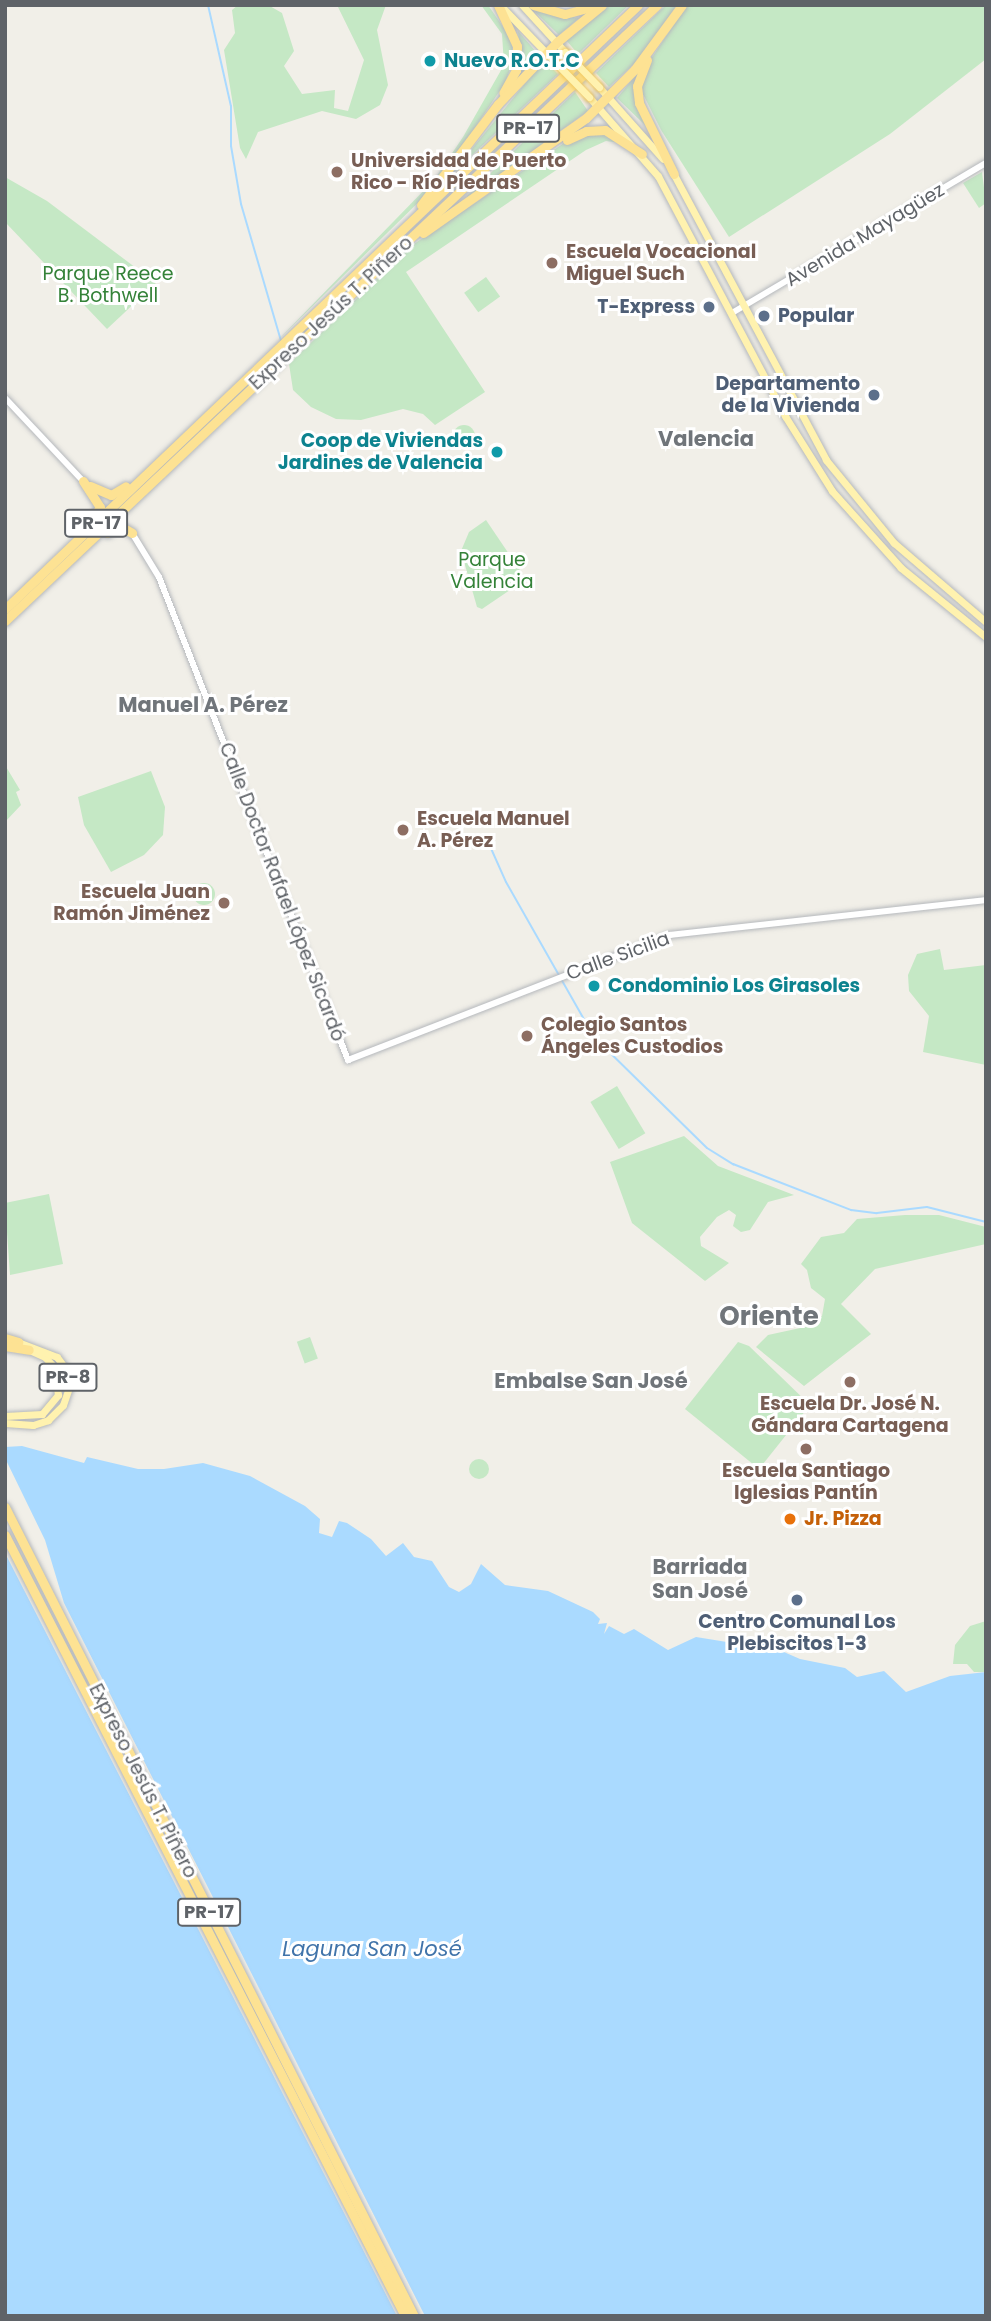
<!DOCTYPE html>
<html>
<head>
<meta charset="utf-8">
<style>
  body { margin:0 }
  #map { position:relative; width:991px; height:2321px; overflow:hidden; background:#f1efe8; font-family:Poppins,sans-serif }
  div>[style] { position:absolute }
  .green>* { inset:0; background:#c5e8c5; transform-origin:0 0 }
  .round { border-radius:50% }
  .water>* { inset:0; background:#aadaff }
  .pier>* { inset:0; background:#f1efe8 }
  .stream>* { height:2px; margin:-1px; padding:0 1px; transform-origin:1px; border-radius:1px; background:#aadaff }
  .roads { filter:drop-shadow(0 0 2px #b5b8bc) drop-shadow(0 0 2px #b5b8bc) }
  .minor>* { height:6px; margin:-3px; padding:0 3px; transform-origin:3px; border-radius:3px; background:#fff }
  .major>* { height:7px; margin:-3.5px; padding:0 3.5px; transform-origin:3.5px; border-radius:3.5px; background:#fff2af }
  .highway>* { height:9px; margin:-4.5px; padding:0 4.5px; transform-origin:4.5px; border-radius:4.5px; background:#fde293 }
  .bridges { filter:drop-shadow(0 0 2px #f2c960) drop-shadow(0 0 2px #f2c960) }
  .major-bridge>* { height:7px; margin:-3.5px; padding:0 3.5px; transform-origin:3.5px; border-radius:3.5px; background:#fff2af }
  .dots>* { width:19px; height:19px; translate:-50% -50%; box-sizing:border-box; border:4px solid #fff; border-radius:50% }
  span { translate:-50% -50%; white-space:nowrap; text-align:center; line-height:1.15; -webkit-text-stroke:6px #fff; paint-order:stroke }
  .shield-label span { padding:2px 5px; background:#fff; border:2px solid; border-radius:5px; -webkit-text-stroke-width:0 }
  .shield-label { font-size:18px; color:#5f6368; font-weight:700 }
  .culture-label { font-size:19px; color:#0d838f; font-weight:700 }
  .left { translate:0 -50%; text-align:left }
  .right { translate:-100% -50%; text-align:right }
  .education-label { font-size:19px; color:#785e54; font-weight:700 }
  .street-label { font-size:19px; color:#5f6368 }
  .park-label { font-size:19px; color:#348238 }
  .service-label { font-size:19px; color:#4e5e75; font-weight:700 }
  .food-label { font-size:19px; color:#c56008; font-weight:700 }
  .neighbourhood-label { font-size:21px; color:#70757a; font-weight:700 }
  .water-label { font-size:21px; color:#4174aa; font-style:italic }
  .district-label { font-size:26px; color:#70757a; font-weight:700 }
  .frame { position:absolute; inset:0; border:7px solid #5f6368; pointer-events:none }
</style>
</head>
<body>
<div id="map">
  <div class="green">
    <div style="clip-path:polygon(238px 5px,268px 5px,282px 13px,294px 51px,284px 66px,302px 94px,335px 90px,334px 108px,348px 111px,364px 60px,337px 5px,386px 5px,377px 30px,388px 85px,380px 105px,356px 119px,322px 111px,258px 132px,246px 159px,240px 148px,224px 50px,235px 33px,232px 10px)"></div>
    <div style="clip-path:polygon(481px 5px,488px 5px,512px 40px,513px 61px,505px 83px,437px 184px,277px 341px,434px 180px,463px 137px,504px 65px,502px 34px)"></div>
    <div style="clip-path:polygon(528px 5px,549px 14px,579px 18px,559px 35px)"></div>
    <div style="clip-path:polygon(610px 5px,629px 5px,578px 54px,566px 40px)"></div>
    <div style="clip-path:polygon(666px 5px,677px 5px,636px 62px,609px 87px,596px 73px)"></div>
    <div style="clip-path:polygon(687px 5px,986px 5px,986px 59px,890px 134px,729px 237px,661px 130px,641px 90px,649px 62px)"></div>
    <div style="clip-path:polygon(518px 31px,538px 54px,519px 76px,521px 58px)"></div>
    <div style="clip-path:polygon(540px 65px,549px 65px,558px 74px,449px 177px)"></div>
    <div style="clip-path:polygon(638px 73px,647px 127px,617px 98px)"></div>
    <div style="clip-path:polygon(575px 92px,588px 111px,467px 198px,467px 196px)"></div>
    <div style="clip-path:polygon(604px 131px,621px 143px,606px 141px,586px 150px,406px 272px,485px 392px,435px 425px,423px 414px,403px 409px,361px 420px,336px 419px,311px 407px,293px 390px,289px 364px,411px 246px,573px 137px)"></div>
    <div style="clip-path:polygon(982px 172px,986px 203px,979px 208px,963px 183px)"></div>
    <div style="clip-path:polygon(5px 177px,47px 201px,156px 283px,107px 329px,5px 222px)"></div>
    <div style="left:486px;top:277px;width:24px;height:27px;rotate:54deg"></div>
    <div class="round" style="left:453px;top:425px;width:22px;height:22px"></div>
    <div style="clip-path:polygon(486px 520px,526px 579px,482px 609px,477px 607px,461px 551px,469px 532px)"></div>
    <div style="clip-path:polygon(5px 765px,20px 790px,16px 792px,21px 805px,5px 822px)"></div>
    <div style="clip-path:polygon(151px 771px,165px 807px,163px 835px,144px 855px,111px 872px,84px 825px,78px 797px)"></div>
    <div class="round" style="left:193px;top:883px;width:22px;height:22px"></div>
    <div style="clip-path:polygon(940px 949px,944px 970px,986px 965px,986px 1065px,923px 1052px,929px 1016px,909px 991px,908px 975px,917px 954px)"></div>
    <div style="left:617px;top:1086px;width:55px;height:31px;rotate:59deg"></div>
    <div style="clip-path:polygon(684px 1136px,718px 1166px,794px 1195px,768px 1202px,750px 1230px,741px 1232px,733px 1226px,736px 1215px,729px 1210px,717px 1217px,700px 1237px,701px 1246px,729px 1263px,705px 1281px,632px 1223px,610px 1162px)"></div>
    <div style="clip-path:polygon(49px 1194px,63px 1264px,10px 1275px,5px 1203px)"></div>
    <div style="clip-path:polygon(905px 1215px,939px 1215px,986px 1227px,986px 1244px,875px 1269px,841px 1304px,871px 1334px,804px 1386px,756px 1347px,768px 1335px,814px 1325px,822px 1316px,825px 1299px,811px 1288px,807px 1270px,801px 1264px,821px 1237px,844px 1233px,857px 1219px)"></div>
    <div style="left:310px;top:1337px;width:23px;height:14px;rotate:70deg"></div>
    <div style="clip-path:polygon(738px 1342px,749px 1346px,810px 1405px,759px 1469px,685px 1409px)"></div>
    <div class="round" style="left:469px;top:1459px;width:20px;height:20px"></div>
    <div style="clip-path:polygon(986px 1621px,986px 1672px,974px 1672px,967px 1664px,953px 1664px,955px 1645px,970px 1626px)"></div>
  </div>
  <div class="water">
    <div style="clip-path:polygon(22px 1446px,84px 1463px,87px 1457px,138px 1469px,164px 1469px,203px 1463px,250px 1476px,305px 1506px,320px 1519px,319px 1533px,332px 1537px,339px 1521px,347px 1523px,371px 1539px,386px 1556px,403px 1543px,414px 1557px,432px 1561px,449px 1587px,459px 1592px,471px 1584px,481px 1564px,505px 1585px,548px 1591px,593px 1612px,600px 1619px,598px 1624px,607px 1623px,604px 1634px,609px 1626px,624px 1634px,634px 1629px,668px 1650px,696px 1637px,733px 1643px,756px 1640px,800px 1659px,845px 1668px,857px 1677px,884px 1671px,906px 1692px,950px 1676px,986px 1672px,986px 2316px,5px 2316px,5px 1447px)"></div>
  </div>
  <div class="pier">
    <div style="clip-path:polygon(5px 1458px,45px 1540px,64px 1603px,425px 2316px,397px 2316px,5px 1553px)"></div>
  </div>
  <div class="stream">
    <div style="left:208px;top:5px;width:104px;rotate:77.2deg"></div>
    <div style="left:231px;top:106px;width:40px;rotate:90deg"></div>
    <div style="left:231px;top:146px;width:59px;rotate:80.2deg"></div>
    <div style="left:241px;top:204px;width:143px;rotate:73.7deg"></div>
    <div style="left:485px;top:835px;width:51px;rotate:65.9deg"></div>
    <div style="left:506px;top:882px;width:178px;rotate:60.4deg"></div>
    <div style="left:594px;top:1037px;width:158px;rotate:44.5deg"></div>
    <div style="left:707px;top:1148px;width:31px;rotate:32deg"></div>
    <div style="left:733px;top:1164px;width:127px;rotate:21.3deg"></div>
    <div style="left:851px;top:1210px;width:26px;rotate:7deg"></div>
    <div style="left:877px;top:1213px;width:50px;rotate:-6.8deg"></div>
    <div style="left:927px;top:1207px;width:61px;rotate:14.3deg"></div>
  </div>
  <div class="roads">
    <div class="minor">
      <div style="left:732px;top:313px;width:295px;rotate:-30.6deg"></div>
      <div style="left:5px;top:398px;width:114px;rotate:46.8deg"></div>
      <div style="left:132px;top:533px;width:52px;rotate:58.5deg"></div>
      <div style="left:159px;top:577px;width:519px;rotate:68.63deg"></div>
      <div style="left:348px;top:1060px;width:345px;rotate:-21.2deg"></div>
      <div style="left:670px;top:935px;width:318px;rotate:-6.3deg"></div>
    </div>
    <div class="major">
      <div style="left:522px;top:5px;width:64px;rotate:47.5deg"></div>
      <div style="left:501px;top:6px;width:78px;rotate:46deg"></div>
      <div style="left:599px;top:87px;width:96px;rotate:48.4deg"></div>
      <div style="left:589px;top:97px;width:105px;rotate:48.9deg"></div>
      <div style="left:658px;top:176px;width:272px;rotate:62.1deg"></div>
      <div style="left:785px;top:416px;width:89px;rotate:57.9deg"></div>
      <div style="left:832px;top:491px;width:103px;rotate:48.1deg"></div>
      <div style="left:901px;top:568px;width:109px;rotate:39.1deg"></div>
      <div style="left:672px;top:171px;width:327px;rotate:61.9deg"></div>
      <div style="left:826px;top:460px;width:107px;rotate:50.7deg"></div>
      <div style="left:894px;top:543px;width:121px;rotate:40.7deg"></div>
      <div style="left:5px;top:1416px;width:37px;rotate:-3deg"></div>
      <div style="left:42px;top:1414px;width:25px;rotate:-50deg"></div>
      <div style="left:58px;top:1395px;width:28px;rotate:-98deg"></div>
      <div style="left:54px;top:1367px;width:13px;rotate:-132deg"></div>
      <div style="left:45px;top:1357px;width:17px;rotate:-156deg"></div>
      <div style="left:5px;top:1423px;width:28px;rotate:4deg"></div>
      <div style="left:33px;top:1425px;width:16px;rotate:-18deg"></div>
      <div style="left:48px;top:1420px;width:21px;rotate:-45deg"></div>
      <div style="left:63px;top:1405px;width:18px;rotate:-71deg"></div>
      <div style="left:69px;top:1388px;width:19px;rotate:-99deg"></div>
      <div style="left:66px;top:1369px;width:15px;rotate:-127deg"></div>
      <div style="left:57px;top:1357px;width:42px;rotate:-159deg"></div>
    </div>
    <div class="highway">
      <div style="left:498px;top:5px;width:45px;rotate:65.1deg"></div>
      <div style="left:517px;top:46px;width:24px;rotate:92deg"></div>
      <div style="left:516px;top:70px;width:26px;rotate:119deg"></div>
      <div style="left:533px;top:5px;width:33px;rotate:16deg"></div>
      <div style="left:565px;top:14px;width:30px;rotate:-15deg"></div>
      <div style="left:647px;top:60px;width:28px;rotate:111deg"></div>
      <div style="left:637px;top:86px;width:17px;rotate:83deg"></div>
      <div style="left:639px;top:103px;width:79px;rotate:63.8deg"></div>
      <div style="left:567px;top:140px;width:21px;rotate:-25deg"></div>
      <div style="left:586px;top:131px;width:19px;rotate:-3deg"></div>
      <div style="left:605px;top:130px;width:44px;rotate:33deg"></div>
      <div style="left:421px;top:205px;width:127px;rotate:-52.7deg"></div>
      <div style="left:498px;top:104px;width:86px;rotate:-46.4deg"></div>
      <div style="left:557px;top:42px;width:58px;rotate:-39.4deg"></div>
      <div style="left:423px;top:233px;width:199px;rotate:-35.2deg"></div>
      <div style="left:586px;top:118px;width:69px;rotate:-45deg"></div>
      <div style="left:635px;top:69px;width:79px;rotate:-53.7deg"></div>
      <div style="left:83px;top:481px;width:31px;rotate:57deg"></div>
      <div style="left:100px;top:507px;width:15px;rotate:122deg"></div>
      <div style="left:90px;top:486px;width:23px;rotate:23deg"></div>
      <div style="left:111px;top:495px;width:17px;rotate:-31deg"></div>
      <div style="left:107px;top:533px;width:15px;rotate:-28deg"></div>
      <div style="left:120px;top:526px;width:14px;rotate:30deg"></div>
      <div style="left:5px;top:609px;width:875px;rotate:-43.66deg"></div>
      <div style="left:5px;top:621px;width:897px;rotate:-43.37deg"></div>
      <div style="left:5px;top:1338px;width:14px;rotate:17deg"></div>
      <div style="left:5px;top:1346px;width:24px;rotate:9deg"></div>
      <div style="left:5px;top:1507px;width:907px;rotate:63.18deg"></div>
      <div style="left:5px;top:1535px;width:877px;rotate:62.88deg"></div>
    </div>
  </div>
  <div class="bridges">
    <div class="major-bridge">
      <div style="left:565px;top:52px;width:49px;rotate:45.8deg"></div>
      <div style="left:555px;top:62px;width:49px;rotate:45.8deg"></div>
    </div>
  </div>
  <div class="dots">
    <div style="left:430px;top:61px;background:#0f9aa8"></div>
    <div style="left:337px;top:172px;background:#8d6e63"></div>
    <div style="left:552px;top:263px;background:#8d6e63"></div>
    <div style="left:709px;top:307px;background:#5c6f8a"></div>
    <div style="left:764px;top:316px;background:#5c6f8a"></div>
    <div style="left:874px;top:395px;background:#5c6f8a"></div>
    <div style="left:497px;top:452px;background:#0f9aa8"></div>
    <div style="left:403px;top:830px;background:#8d6e63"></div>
    <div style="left:224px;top:903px;background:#8d6e63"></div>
    <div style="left:594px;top:986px;background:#0f9aa8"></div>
    <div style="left:527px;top:1036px;background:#8d6e63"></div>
    <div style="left:850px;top:1382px;background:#8d6e63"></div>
    <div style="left:806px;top:1449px;background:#8d6e63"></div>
    <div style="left:790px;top:1519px;background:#e8710a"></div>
    <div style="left:797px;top:1600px;background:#5c6f8a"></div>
  </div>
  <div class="shield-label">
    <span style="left:528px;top:128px">PR-17</span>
    <span style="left:96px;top:523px">PR-17</span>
    <span style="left:68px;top:1377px">PR-8</span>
    <span style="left:209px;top:1912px">PR-17</span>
  </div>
  <div class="culture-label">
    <span class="left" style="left:444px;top:61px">Nuevo R.O.T.C</span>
    <span class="right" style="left:483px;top:452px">Coop de Viviendas<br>Jardines de Valencia</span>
    <span class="left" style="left:608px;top:986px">Condominio Los Girasoles</span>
  </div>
  <div class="education-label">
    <span class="left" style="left:351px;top:172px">Universidad de Puerto<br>Rico - Río Piedras</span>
    <span class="left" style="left:566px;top:263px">Escuela Vocacional<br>Miguel Such</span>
    <span class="left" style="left:417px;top:830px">Escuela Manuel<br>A. Pérez</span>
    <span class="right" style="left:210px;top:903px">Escuela Juan<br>Ramón Jiménez</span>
    <span class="left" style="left:541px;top:1036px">Colegio Santos<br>Ángeles Custodios</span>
    <span style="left:850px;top:1415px">Escuela Dr. José N.<br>Gándara Cartagena</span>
    <span style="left:806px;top:1482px">Escuela Santiago<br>Iglesias Pantín</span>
  </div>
  <div class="street-label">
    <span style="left:865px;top:235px;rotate:-31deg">Avenida Mayagüez</span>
    <span style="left:331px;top:313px;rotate:-43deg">Expreso Jesús T. Piñero</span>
    <span style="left:282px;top:892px;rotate:69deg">Calle Doctor Rafael López Sicardó</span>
    <span style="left:618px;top:956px;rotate:-20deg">Calle Sicilia</span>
    <span style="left:143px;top:1781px;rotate:63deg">Expreso Jesús T. Piñero</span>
  </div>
  <div class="park-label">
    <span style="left:108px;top:285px">Parque Reece<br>B. Bothwell</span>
    <span style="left:492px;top:571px">Parque<br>Valencia</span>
  </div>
  <div class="service-label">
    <span class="right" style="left:695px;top:307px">T-Express</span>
    <span class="left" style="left:778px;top:316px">Popular</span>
    <span class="right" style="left:860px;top:395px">Departamento<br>de la Vivienda</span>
    <span style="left:797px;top:1633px">Centro Comunal Los<br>Plebiscitos 1-3</span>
  </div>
  <div class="food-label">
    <span class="left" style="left:804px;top:1519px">Jr. Pizza</span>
  </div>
  <div class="neighbourhood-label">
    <span style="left:706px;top:439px">Valencia</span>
    <span style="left:203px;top:705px">Manuel A. Pérez</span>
    <span style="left:591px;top:1381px">Embalse San José</span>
    <span style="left:700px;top:1579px">Barriada<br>San José</span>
  </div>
  <div class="water-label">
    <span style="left:372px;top:1949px">Laguna San José</span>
  </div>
  <div class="district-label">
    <span style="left:769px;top:1317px">Oriente</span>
  </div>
  <div class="frame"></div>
</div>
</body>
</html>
